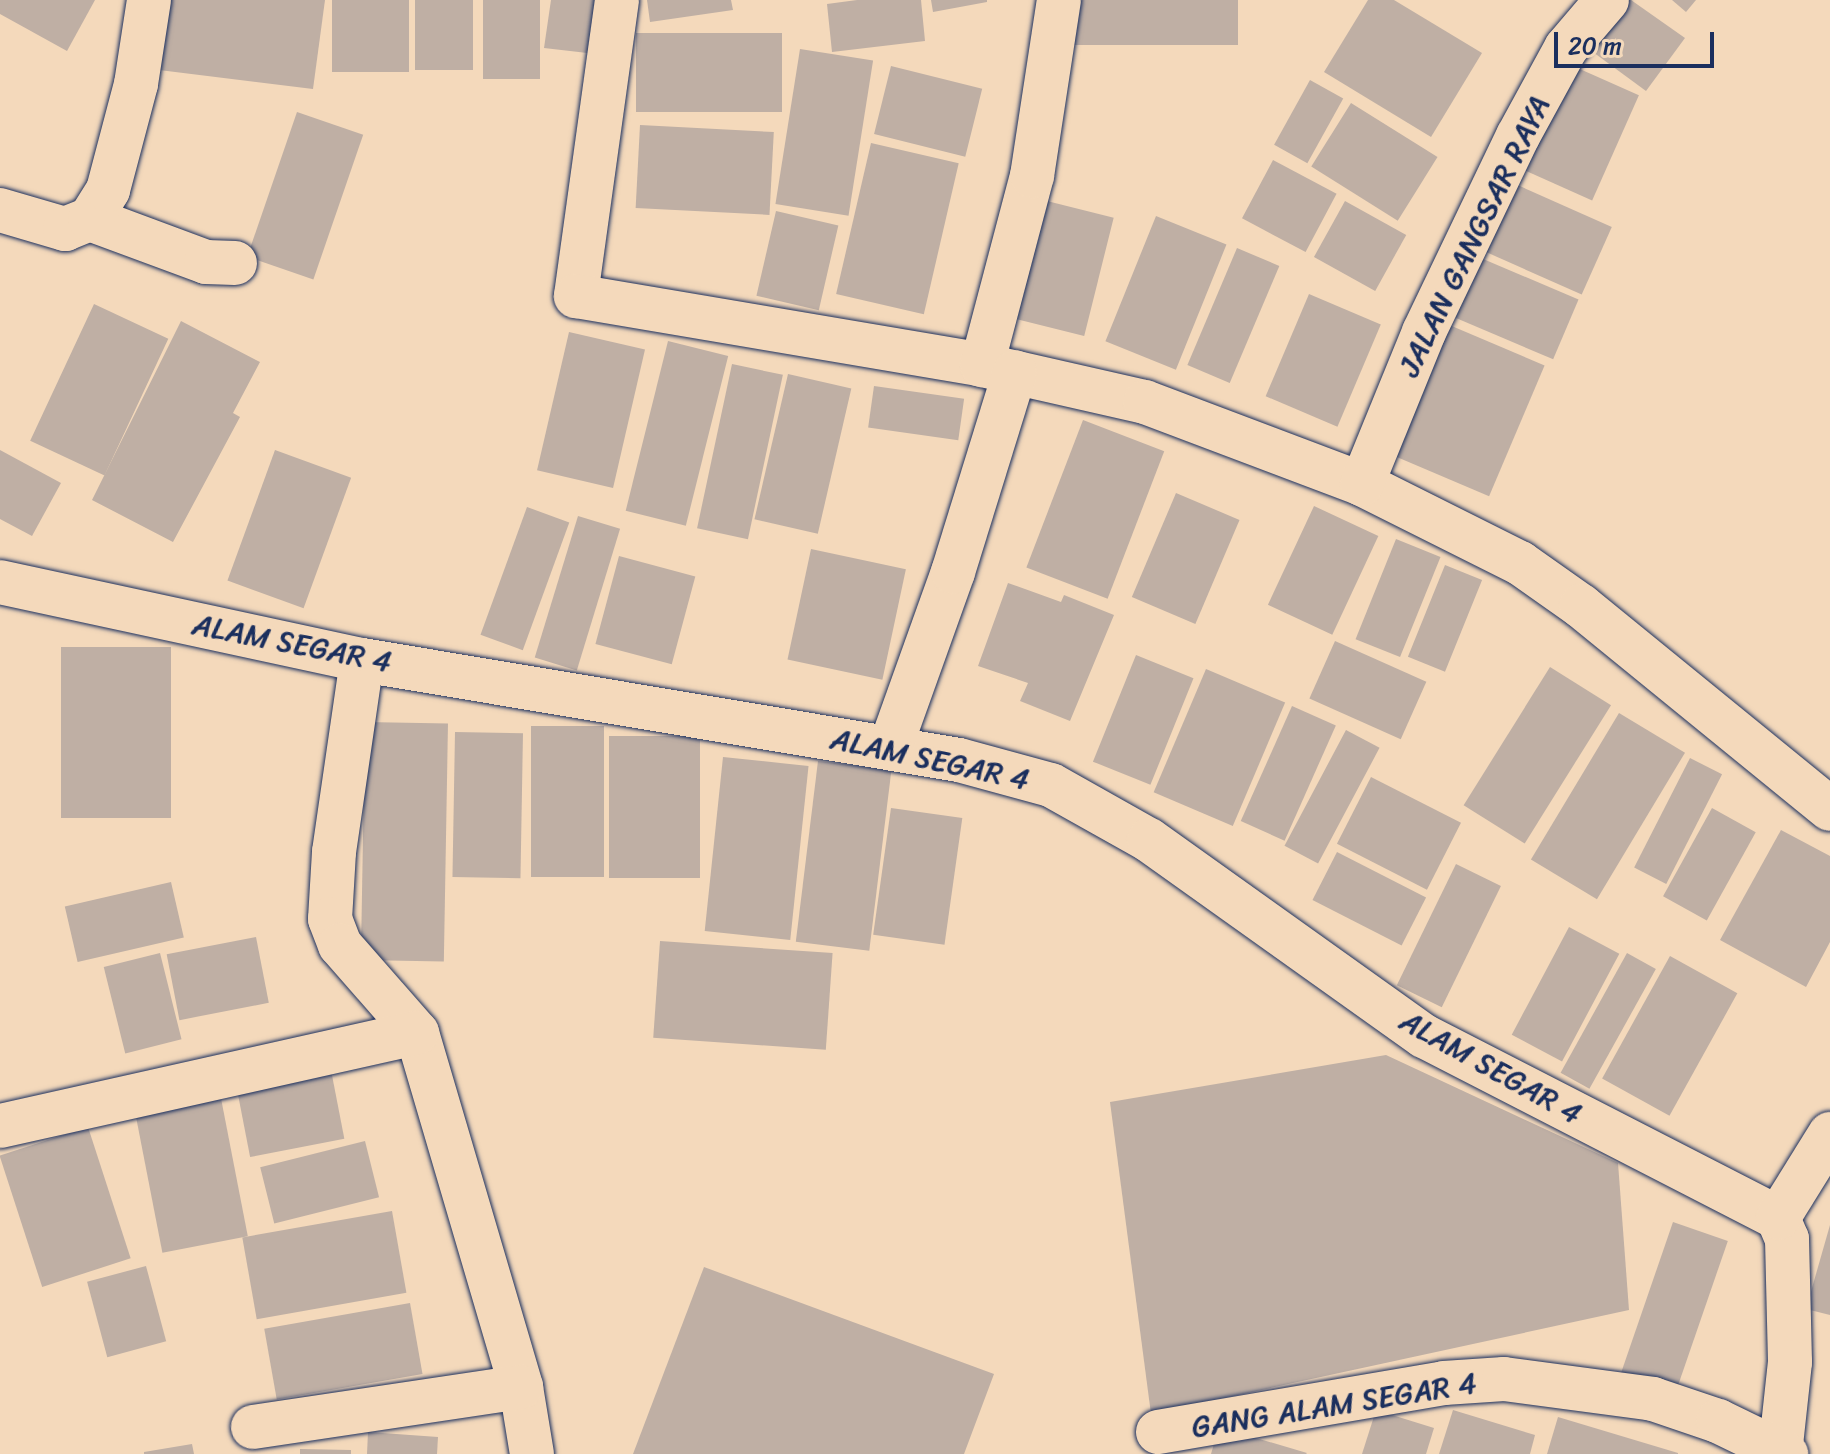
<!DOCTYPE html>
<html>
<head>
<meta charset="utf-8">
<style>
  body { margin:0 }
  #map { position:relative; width:1830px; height:1454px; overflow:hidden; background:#f4d9bb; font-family:Sriracha,sans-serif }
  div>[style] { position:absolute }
  .building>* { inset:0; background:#bfafa4; transform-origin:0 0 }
  .roads { filter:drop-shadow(0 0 2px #1b2f5e) drop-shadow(0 0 2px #1b2f5e) }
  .street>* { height:44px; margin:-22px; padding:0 22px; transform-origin:22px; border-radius:22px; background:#f4d9bb }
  span { translate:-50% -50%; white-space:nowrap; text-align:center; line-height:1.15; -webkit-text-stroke:6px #f4d9bb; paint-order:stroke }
  .street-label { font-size:30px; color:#1b2f5e }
  .scale { position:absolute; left:1554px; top:32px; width:160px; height:36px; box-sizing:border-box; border:4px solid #1b2f5e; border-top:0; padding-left:10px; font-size:24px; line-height:28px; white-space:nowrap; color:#1b2f5e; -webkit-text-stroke:6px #f4d9bb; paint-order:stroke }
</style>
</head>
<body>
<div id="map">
  <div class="building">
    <div style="clip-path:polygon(0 0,95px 0,67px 51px,0 14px)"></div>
    <div style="clip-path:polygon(159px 0,325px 0,313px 89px,151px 69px)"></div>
    <div style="left:332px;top:0;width:77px;height:72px"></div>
    <div style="left:415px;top:0;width:58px;height:70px"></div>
    <div style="left:483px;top:0;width:57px;height:79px"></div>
    <div style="clip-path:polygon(551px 0,603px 0,596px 54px,544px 48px)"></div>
    <div style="clip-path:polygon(647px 0,731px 0,733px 10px,650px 22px)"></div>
    <div style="clip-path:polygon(857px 0,921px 0,925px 41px,832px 52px,827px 4px)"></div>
    <div style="clip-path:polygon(931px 0,987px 0,987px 2px,933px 12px)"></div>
    <div style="left:1070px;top:0;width:168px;height:45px"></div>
    <div style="clip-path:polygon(1368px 0,1394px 0,1482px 53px,1431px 137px,1324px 72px)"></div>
    <div style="clip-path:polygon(1613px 0,1631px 0,1685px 38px,1646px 91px,1582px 44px)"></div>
    <div style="clip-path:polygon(1672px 0,1696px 0,1686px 12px)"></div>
    <div style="left:636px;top:33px;width:146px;height:79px"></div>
    <div style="left:800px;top:49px;width:74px;height:157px;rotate:9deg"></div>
    <div style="left:1564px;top:62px;width:82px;height:115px;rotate:24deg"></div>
    <div style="left:891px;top:66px;width:94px;height:70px;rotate:14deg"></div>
    <div style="left:1310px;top:80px;width:38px;height:74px;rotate:29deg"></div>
    <div style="left:1351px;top:103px;width:102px;height:75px;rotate:32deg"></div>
    <div style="left:297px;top:112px;width:70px;height:153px;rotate:19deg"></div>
    <div style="left:640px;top:125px;width:134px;height:83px;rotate:3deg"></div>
    <div style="left:871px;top:143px;width:90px;height:155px;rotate:13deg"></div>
    <div style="left:1273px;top:160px;width:72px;height:66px;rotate:28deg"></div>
    <div style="left:1504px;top:179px;width:118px;height:74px;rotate:24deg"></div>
    <div style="left:1039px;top:199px;width:77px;height:122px;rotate:14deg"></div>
    <div style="left:1345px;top:201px;width:70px;height:64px;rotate:29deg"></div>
    <div style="left:776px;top:211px;width:64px;height:87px;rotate:13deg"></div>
    <div style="left:1156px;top:216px;width:76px;height:135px;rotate:22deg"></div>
    <div style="left:1237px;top:248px;width:46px;height:127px;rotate:23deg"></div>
    <div style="left:1469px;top:253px;width:119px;height:65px;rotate:23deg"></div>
    <div style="left:1309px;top:294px;width:78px;height:111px;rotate:23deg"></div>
    <div style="left:94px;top:304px;width:82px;height:151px;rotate:25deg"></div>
    <div style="clip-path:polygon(181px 321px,260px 362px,233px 413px,240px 417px,173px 542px,92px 500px)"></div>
    <div style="left:1447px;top:324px;width:106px;height:142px;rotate:23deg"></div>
    <div style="left:569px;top:332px;width:78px;height:142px;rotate:13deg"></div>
    <div style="left:668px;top:341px;width:62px;height:175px;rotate:14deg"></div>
    <div style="left:732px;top:364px;width:52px;height:168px;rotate:12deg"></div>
    <div style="left:788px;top:374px;width:65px;height:149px;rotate:13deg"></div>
    <div style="left:874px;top:386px;width:91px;height:42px;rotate:8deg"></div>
    <div style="left:1083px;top:420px;width:87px;height:158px;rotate:21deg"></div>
    <div style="clip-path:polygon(0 450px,61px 483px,32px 536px,0 519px)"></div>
    <div style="left:275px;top:450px;width:81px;height:139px;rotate:20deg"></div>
    <div style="left:1176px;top:493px;width:69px;height:113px;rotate:23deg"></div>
    <div style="left:1314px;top:506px;width:71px;height:109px;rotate:25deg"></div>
    <div style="left:527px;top:507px;width:45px;height:136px;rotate:20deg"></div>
    <div style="left:578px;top:516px;width:44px;height:148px;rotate:17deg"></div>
    <div style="left:1396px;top:539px;width:48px;height:108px;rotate:22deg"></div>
    <div style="left:811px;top:549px;width:97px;height:113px;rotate:12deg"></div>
    <div style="left:619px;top:556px;width:79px;height:91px;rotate:15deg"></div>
    <div style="left:1445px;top:565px;width:40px;height:99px;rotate:22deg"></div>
    <div style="clip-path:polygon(1008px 583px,1061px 602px,1064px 595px,1114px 615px,1070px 721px,1020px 701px,1028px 683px,978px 666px)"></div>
    <div style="left:1335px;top:641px;width:100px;height:63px;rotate:24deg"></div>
    <div style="left:61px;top:647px;width:110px;height:171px"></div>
    <div style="left:1136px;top:655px;width:62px;height:115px;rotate:22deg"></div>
    <div style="left:1550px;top:667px;width:72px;height:163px;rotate:32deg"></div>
    <div style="left:1206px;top:669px;width:86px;height:134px;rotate:23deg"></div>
    <div style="left:1292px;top:706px;width:48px;height:126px;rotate:24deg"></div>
    <div style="left:1619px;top:713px;width:77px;height:171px;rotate:31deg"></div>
    <div style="left:365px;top:722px;width:83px;height:238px;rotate:1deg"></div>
    <div style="left:604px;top:726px;width:151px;height:73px;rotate:90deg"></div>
    <div style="left:1346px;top:730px;width:38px;height:131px;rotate:28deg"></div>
    <div style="left:455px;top:732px;width:68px;height:145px;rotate:1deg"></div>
    <div style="left:700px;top:736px;width:142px;height:91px;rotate:90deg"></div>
    <div style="left:723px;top:757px;width:86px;height:175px;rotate:6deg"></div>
    <div style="left:1690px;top:758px;width:36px;height:123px;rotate:27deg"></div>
    <div style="left:818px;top:761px;width:74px;height:182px;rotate:7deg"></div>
    <div style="left:1371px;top:777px;width:101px;height:75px;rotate:27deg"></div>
    <div style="left:891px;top:808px;width:72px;height:128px;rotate:8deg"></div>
    <div style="left:1712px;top:808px;width:50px;height:101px;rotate:29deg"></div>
    <div style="clip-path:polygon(1781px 830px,1830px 856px,1830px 942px,1806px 987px,1720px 940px)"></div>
    <div style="left:1337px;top:852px;width:100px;height:54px;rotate:27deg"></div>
    <div style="left:1456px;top:864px;width:50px;height:135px;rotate:26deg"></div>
    <div style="left:171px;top:882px;width:57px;height:109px;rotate:77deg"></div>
    <div style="left:1569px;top:927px;width:57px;height:122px;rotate:28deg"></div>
    <div style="left:256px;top:937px;width:67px;height:91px;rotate:79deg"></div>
    <div style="left:660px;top:941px;width:173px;height:97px;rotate:4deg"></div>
    <div style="left:160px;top:953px;width:89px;height:58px;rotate:76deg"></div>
    <div style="left:1627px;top:953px;width:33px;height:137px;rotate:29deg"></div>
    <div style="left:1670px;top:956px;width:77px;height:140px;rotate:29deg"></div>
    <div style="clip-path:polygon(1386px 1055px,1618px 1163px,1629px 1310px,1151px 1414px,1110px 1102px)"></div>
    <div style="left:331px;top:1070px;width:70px;height:96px;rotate:79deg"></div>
    <div style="left:219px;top:1088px;width:151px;height:87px;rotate:79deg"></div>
    <div style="left:88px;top:1127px;width:138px;height:93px;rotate:72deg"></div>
    <div style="left:365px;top:1141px;width:58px;height:108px;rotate:76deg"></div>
    <div style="left:392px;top:1211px;width:83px;height:152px;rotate:80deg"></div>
    <div style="left:1673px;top:1222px;width:58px;height:161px;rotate:19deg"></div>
    <div style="clip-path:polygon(1830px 1225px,1830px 1315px,1806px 1309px)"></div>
    <div style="left:146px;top:1266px;width:78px;height:61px;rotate:75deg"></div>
    <div style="clip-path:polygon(704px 1267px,994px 1374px,964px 1454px,633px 1454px)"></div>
    <div style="left:410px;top:1303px;width:72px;height:148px;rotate:80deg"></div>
    <div style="clip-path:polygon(1376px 1410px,1434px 1428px,1426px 1454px,1362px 1454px)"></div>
    <div style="clip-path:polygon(1453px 1410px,1535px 1435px,1530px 1454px,1439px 1454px)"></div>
    <div style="clip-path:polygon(1558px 1417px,1678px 1453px,1678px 1454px,1547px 1454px)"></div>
    <div style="clip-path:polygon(1219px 1427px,1307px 1453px,1306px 1454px,1211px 1454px)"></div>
    <div style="clip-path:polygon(368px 1432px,438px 1437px,437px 1454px,367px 1454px)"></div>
    <div style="clip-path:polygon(192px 1444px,194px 1454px,144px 1454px,144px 1452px)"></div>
    <div style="clip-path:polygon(300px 1449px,351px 1450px,351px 1454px,300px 1454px)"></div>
  </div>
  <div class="roads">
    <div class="street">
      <div style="left:617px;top:0;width:299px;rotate:97.9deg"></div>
      <div style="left:576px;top:296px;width:412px;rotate:9.6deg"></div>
      <div style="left:982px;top:365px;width:167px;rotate:12.8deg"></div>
      <div style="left:1145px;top:402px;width:232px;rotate:20.7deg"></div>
      <div style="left:1362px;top:484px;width:177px;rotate:26.6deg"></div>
      <div style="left:1520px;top:563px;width:75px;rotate:35.2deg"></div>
      <div style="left:1581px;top:606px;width:321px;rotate:39.2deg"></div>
      <div style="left:0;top:210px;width:68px;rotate:16.3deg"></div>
      <div style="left:65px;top:229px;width:27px;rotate:-22deg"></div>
      <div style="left:90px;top:219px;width:124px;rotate:20.3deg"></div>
      <div style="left:206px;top:262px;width:29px;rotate:2deg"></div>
      <div style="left:90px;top:219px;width:34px;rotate:-58deg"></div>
      <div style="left:108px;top:190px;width:110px;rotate:-75.2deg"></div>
      <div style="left:136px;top:84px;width:85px;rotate:-81.2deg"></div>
      <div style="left:982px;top:365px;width:196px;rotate:-75.2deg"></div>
      <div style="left:1032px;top:176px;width:178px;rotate:-81.3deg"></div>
      <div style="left:1362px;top:484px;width:164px;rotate:-67.8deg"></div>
      <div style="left:1424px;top:332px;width:217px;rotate:-64.4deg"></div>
      <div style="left:1518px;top:136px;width:100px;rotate:-61.4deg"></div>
      <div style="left:1566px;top:48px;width:63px;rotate:-49.5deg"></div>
      <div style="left:0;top:582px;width:370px;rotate:12.2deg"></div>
      <div style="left:362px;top:660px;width:605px;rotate:9.51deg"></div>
      <div style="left:959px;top:760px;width:95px;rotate:15.2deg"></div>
      <div style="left:1051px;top:785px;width:112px;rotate:29.3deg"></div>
      <div style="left:1149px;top:840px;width:338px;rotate:35.5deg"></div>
      <div style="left:1424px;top:1036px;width:398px;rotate:27.2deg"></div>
      <div style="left:1778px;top:1218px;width:23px;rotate:67deg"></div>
      <div style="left:1787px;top:1239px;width:123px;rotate:88.6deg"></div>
      <div style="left:1790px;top:1362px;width:93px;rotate:96.2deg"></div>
      <div style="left:362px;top:660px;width:194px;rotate:98.3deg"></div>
      <div style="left:334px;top:852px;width:67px;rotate:93.4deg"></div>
      <div style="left:330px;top:919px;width:28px;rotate:69deg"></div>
      <div style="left:340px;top:945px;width:117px;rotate:48.8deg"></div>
      <div style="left:417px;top:1033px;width:369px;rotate:73.6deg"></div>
      <div style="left:521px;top:1387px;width:68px;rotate:80.7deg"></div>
      <div style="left:890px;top:748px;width:187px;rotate:-70.3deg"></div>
      <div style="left:953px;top:572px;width:209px;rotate:-72.8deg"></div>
      <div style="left:0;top:1126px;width:427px;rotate:-12.6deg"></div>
      <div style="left:1778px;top:1218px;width:99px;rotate:-58.2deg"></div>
      <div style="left:253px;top:1427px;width:271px;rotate:-8.5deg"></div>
      <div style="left:1158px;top:1432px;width:290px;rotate:-9.7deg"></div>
      <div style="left:1444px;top:1383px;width:60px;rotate:-3.8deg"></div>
      <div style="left:1504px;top:1379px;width:150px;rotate:7.6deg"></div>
      <div style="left:1653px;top:1399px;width:69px;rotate:18.7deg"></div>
      <div style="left:1718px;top:1421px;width:76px;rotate:25.9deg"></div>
    </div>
  </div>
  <div class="street-label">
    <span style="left:1474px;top:236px;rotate:-64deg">JALAN GANGSAR RAYA</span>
    <span style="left:292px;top:643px;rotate:11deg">ALAM SEGAR 4</span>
    <span style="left:930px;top:759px;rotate:12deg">ALAM SEGAR 4</span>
    <span style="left:1491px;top:1067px;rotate:29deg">ALAM SEGAR 4</span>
    <span style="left:1334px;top:1405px;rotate:-9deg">GANG ALAM SEGAR 4</span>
  </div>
  <div class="scale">20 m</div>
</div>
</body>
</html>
